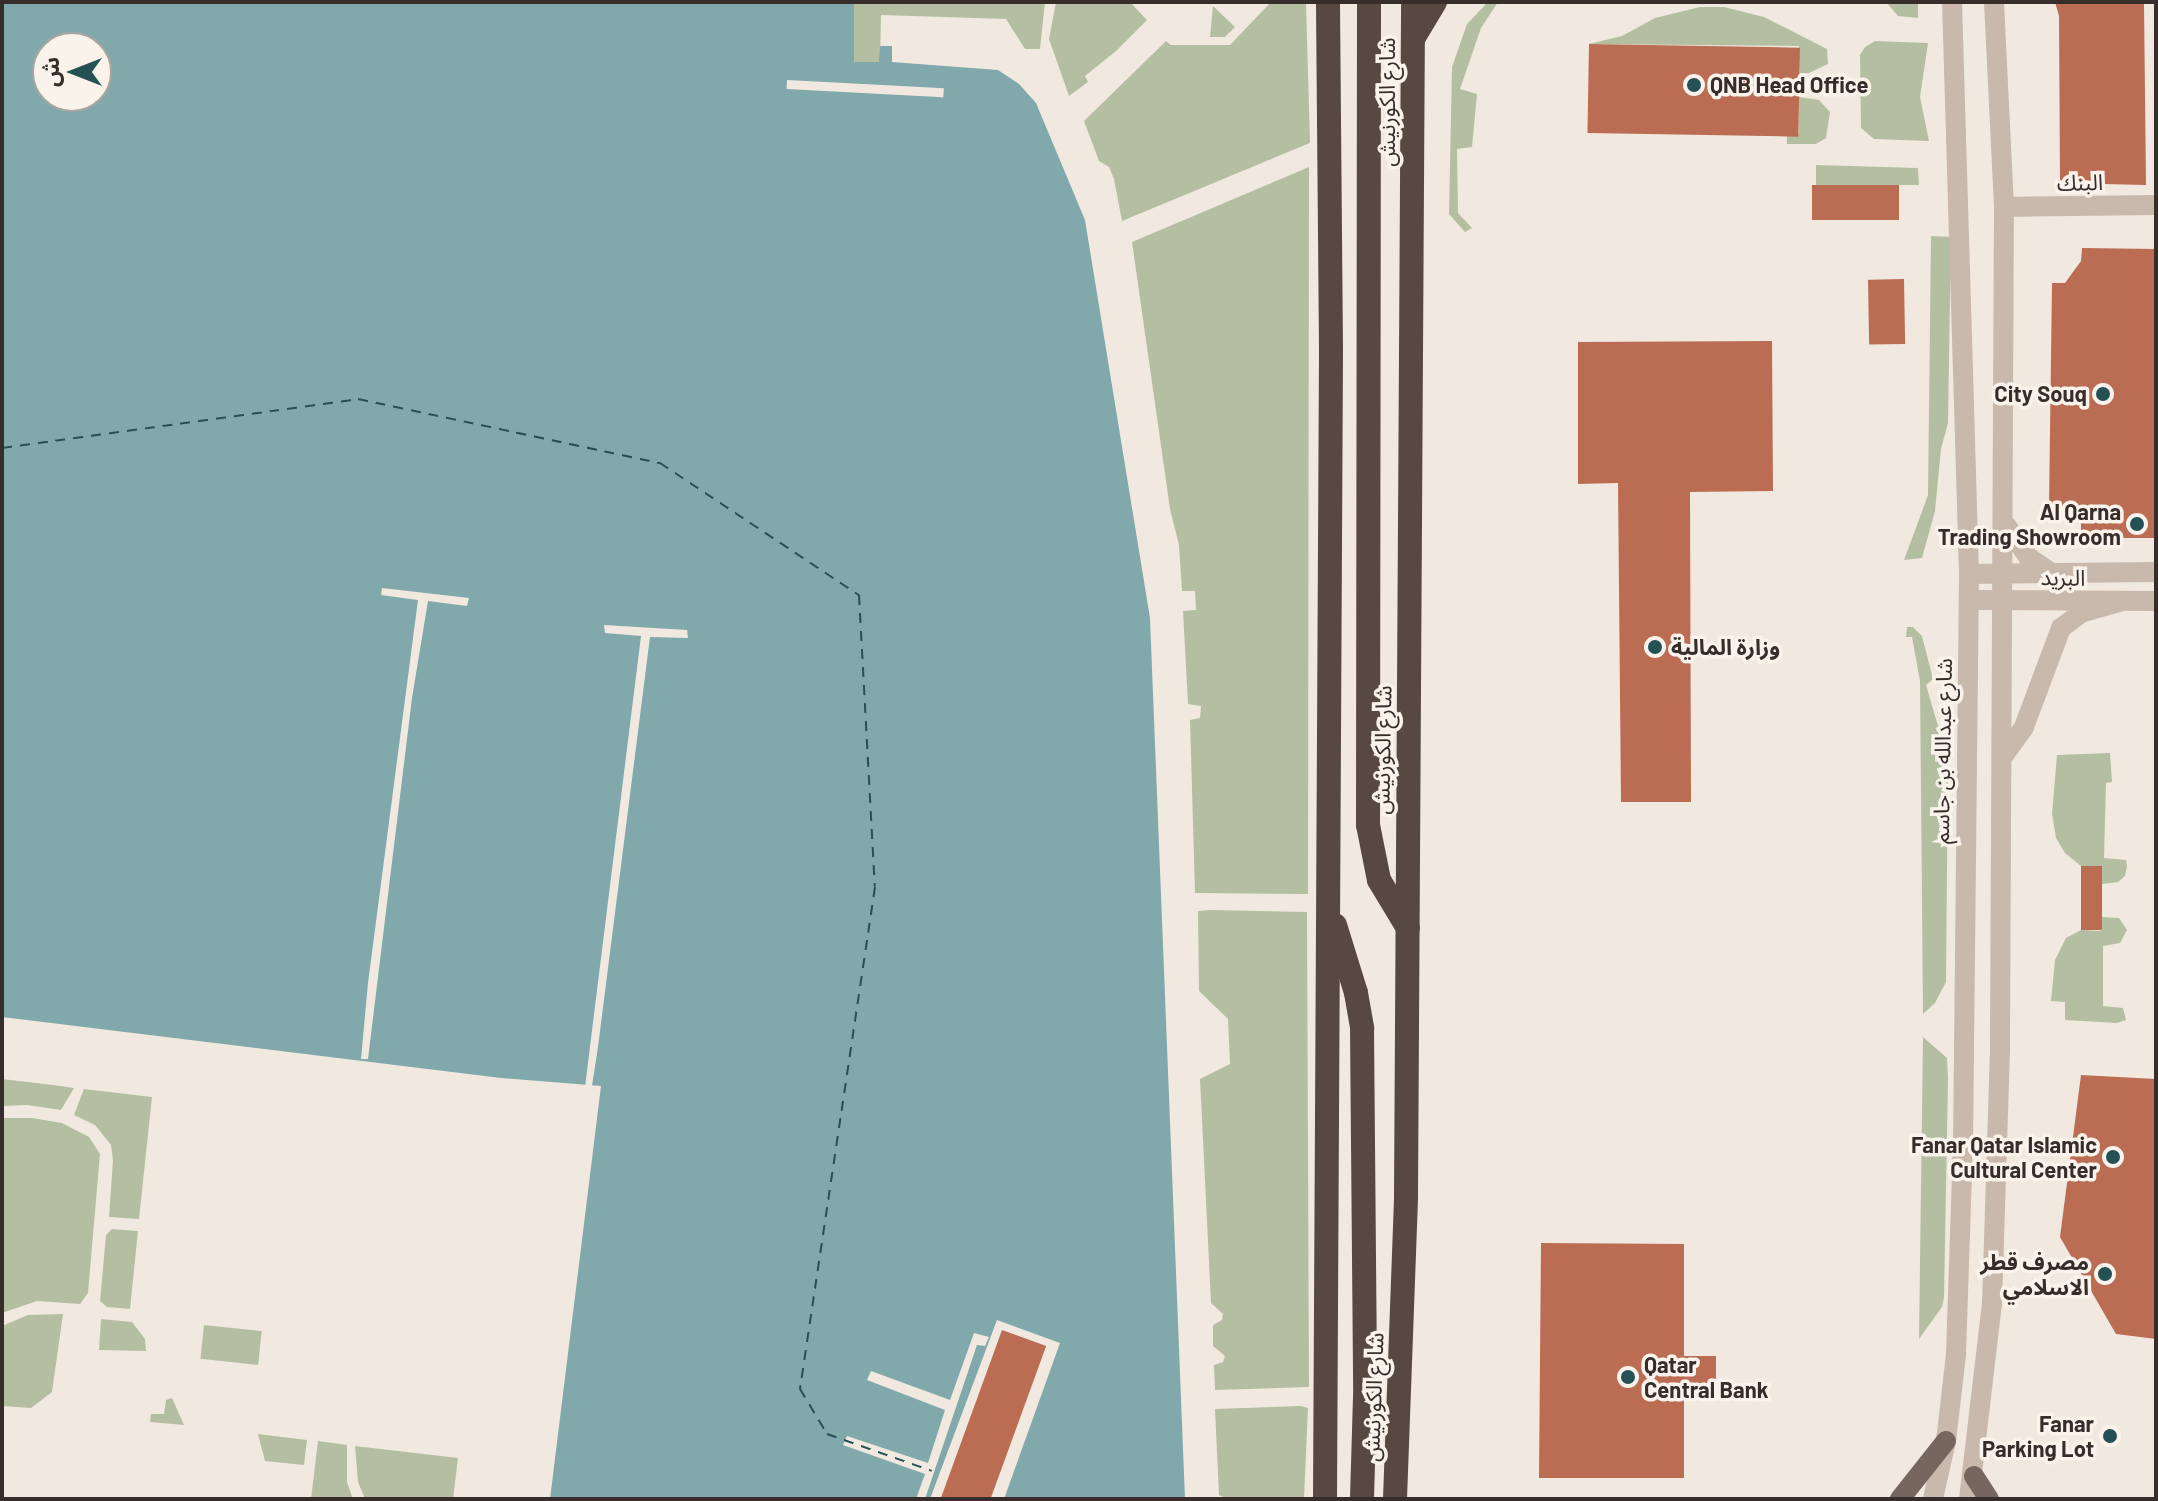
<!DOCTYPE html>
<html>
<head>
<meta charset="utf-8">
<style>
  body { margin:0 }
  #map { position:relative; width:2158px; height:1501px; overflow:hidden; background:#f1e9e0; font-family:Barlow,"Noto Sans Arabic",sans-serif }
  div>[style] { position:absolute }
  .green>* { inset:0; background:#b4bfa1; transform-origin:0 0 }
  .water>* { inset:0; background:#81a9ab }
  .pier>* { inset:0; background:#f1e9e0; transform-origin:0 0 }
  .ferry>* { height:2px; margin-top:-1px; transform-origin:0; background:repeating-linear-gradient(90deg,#245155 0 10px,transparent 0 18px) }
  .building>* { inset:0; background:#bb6d54; transform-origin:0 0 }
  .minor>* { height:20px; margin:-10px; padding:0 10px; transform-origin:10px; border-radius:10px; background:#c8b9ac }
  .major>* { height:20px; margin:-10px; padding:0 10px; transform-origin:10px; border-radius:10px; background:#77665d }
  .highway>* { height:24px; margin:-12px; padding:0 12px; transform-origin:12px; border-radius:12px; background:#574942 }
  .dots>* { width:22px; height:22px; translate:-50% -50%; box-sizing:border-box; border:4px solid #f9f3ec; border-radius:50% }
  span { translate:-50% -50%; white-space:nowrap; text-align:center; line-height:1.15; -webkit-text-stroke:7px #f9f3ec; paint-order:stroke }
  .poi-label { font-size:22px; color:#372e2b; font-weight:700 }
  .left { translate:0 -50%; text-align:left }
  .right { translate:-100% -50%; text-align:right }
  .street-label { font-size:22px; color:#372e2b }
  .frame { position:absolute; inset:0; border:4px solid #372e2b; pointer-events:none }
  .north { position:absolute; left:32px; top:32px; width:80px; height:80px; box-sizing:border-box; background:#f9f3ec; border:2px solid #aba49f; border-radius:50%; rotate:270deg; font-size:22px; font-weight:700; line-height:32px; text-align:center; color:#372e2b }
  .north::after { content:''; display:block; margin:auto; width:28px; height:36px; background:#245155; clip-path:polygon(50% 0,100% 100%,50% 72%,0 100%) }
</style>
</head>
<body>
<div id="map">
  <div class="green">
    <div style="clip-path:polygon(854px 2px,1045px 2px,1040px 49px,1025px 49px,1006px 19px,881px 15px,880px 62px,854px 62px)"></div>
    <div style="clip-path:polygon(1056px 2px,1130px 2px,1147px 20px,1116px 51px,1085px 76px,1088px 82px,1069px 96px,1049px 39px)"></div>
    <div style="clip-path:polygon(1271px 2px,1306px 2px,1310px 143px,1122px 221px,1114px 179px,1109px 167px,1099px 161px,1084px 121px,1166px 41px,1171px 45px,1230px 45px)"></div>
    <div style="clip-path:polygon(1488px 2px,1498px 2px,1481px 28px,1460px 89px,1477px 94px,1472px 147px,1457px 149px,1458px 213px,1472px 228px,1465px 232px,1449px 214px,1452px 67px,1467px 24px)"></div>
    <div style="clip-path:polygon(1886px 2px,1918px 2px,1918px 18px,1898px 16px)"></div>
    <div style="clip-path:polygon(1213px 6px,1235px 27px,1225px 37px,1210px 37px)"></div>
    <div style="clip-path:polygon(1700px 7px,1724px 7px,1764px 17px,1827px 49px,1828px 64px,1809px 73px,1800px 73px,1799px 46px,1589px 44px,1622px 36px,1655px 18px)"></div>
    <div style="clip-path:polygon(1875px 41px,1928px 43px,1920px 97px,1929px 141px,1874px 139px,1861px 128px,1860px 55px,1865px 47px)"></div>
    <div style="clip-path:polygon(1799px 97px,1819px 100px,1830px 112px,1826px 138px,1816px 144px,1787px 144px,1787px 134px,1799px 134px)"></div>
    <div style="clip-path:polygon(1816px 165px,1918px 168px,1919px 185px,1816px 185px)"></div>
    <div style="clip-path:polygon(1309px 167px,1308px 894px,1195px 893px,1190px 720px,1200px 718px,1201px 706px,1188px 704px,1183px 611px,1196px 610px,1195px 591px,1182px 591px,1179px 545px,1170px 509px,1132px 242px)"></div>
    <div style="clip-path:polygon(1931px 236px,1951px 237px,1948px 423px,1941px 449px,1935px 511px,1922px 558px,1904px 560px,1928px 495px)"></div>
    <div style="clip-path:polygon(1907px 627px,1913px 627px,1922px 636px,1933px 679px,1926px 685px,1948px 760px,1946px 982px,1935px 1003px,1923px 1014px,1920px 681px,1912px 637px,1906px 637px)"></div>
    <div style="clip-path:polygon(2110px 753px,2112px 782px,2106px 783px,2104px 858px,2126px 860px,2127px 866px,2125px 876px,2118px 882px,2102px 884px,2102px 867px,2081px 866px,2065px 853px,2056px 838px,2052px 814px,2057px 755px)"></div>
    <div style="clip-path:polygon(1210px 910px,1307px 912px,1309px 1387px,1215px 1390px,1214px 1365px,1223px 1362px,1225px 1356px,1213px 1346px,1213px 1325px,1222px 1320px,1223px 1314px,1211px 1303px,1200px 1079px,1230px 1064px,1228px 1019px,1199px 991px,1198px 911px)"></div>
    <div style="clip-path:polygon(2101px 917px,2119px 918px,2127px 930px,2120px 943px,2103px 946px,2103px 1006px,2123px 1008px,2126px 1020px,2117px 1023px,2065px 1020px,2065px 1002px,2051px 1001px,2055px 960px,2066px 938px,2081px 930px,2101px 931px)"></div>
    <div style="clip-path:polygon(1923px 1037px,1947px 1058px,1948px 1078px,1944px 1298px,1942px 1307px,1919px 1339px)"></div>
    <div style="clip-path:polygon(2px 1079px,53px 1085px,74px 1088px,61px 1110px,27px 1105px,2px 1106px)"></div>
    <div style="clip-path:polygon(84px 1089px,152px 1097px,139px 1219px,109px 1217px,113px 1160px,111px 1145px,95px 1125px,74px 1115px)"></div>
    <div style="clip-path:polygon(2px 1118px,32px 1118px,62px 1123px,89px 1137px,100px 1154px,88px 1293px,80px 1304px,37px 1301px,2px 1313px)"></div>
    <div style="clip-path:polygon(112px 1229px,138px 1231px,130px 1309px,107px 1307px,100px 1301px,106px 1235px)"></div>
    <div style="clip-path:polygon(63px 1314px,52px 1392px,31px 1408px,2px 1406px,2px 1326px,28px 1315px)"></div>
    <div style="clip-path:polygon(101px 1319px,132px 1322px,145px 1339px,146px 1351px,99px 1350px)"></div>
    <div style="left:204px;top:1325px;width:58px;height:34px;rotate:6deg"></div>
    <div style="clip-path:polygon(172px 1398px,184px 1425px,150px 1422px,151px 1414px,164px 1414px,166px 1400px)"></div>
    <div style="clip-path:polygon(1301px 1406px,1308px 1408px,1304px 1499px,1228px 1499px,1219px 1495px,1215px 1409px)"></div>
    <div style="clip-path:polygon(258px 1434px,307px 1440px,304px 1465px,265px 1461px)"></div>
    <div style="clip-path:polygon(318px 1441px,347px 1445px,347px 1482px,353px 1499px,311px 1499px)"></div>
    <div style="clip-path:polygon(355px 1446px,458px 1458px,453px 1499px,365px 1499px,358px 1482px)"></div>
  </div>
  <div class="water">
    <div style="clip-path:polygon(evenodd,2px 2px,854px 2px,854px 62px,879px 62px,880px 46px,892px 46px,892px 62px,998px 70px,1019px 84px,1036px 103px,1085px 220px,1150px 618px,1185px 1499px,1004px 1499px,1060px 1343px,997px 1320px,930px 1499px,550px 1499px,601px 1086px,501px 1078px,2px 1017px,2px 2px,48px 48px,96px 48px,96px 96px,48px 96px,48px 48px)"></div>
  </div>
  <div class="pier">
    <div style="left:787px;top:80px;width:157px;height:9px;rotate:3deg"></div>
    <div style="clip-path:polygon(382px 588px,469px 598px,467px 606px,428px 601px,412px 698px,368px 1059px,361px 1059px,368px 983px,418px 600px,381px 595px)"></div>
    <div style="clip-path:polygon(604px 625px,687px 630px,688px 638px,650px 637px,598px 1047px,592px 1086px,585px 1087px,641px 636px,605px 633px)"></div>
    <div style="clip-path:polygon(974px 1333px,989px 1337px,985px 1346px,977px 1345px,925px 1499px,916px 1499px,925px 1474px,843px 1445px,847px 1436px,928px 1463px,945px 1410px,867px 1380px,871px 1371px,950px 1400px)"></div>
  </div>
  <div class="ferry">
    <div style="left:2px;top:448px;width:359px;rotate:-7.8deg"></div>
    <div style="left:358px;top:399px;width:309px;rotate:12deg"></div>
    <div style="left:660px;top:463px;width:239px;rotate:33.6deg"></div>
    <div style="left:859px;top:595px;width:292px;rotate:86.9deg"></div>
    <div style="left:875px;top:887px;width:508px;rotate:98.5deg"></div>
    <div style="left:800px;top:1389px;width:52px;rotate:59deg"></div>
    <div style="left:827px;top:1434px;width:111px;rotate:19.4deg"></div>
  </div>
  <div class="building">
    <div style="clip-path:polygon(2055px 2px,2144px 2px,2146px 185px,2060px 183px,2059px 16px)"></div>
    <div style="left:1589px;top:44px;width:211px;height:89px;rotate:1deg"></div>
    <div style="left:1812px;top:185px;width:87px;height:35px"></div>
    <div style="clip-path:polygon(2082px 248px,2156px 249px,2156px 538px,2081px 538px,2081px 524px,2062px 506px,2049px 506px,2052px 283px,2065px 283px,2081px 261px)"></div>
    <div style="left:1904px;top:279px;width:65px;height:36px;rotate:89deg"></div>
    <div style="clip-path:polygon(1772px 341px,1773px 491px,1690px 492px,1691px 802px,1621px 802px,1618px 483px,1578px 484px,1578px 342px)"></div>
    <div style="left:2081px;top:866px;width:21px;height:64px"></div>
    <div style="clip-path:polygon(2081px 1075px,2156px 1079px,2156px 1339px,2116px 1334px,2060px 1237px)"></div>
    <div style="clip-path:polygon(1541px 1243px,1684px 1244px,1684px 1356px,1716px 1356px,1716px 1397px,1684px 1397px,1684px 1478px,1539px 1478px)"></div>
    <div style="left:1002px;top:1330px;width:47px;height:180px;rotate:20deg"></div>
  </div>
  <div class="minor">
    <div style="left:2004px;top:207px;width:152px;rotate:-0.8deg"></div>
    <div style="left:2006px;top:525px;width:39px;rotate:55deg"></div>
    <div style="left:2028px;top:557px;width:29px;rotate:34deg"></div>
    <div style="left:1969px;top:574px;width:187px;rotate:-0.6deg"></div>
    <div style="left:1969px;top:600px;width:187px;rotate:0.3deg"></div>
    <div style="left:2004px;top:755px;width:34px;rotate:-54deg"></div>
    <div style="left:2024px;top:727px;width:106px;rotate:-69.5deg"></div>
    <div style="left:2061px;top:628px;width:25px;rotate:-37deg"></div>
    <div style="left:2081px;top:613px;width:40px;rotate:-16deg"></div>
    <div style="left:1933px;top:1499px;width:59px;rotate:-77.4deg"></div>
    <div style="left:1946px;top:1441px;width:88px;rotate:-83.4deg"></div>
    <div style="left:1956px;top:1354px;width:208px;rotate:-88.1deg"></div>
    <div style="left:1963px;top:1146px;width:572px;rotate:-89.4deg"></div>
    <div style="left:1969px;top:574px;width:572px;rotate:-91.7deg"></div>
    <div style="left:1969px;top:1499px;width:196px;rotate:-83.3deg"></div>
    <div style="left:1992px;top:1304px;width:260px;rotate:-88.2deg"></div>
    <div style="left:2000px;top:1044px;width:837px;rotate:-89.73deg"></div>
    <div style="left:2004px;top:207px;width:205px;rotate:-92.8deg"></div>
  </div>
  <div class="major">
    <div style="left:1974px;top:1476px;width:27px;rotate:57deg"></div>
    <div style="left:1900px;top:1499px;width:74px;rotate:-51.6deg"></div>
  </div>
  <div class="highway">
    <div style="left:1369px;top:2px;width:823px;rotate:90.07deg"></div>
    <div style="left:1368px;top:825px;width:56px;rotate:78.7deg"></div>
    <div style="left:1379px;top:880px;width:56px;rotate:58.9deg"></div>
    <div style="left:1414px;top:37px;width:41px;rotate:-59deg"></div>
    <div style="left:1335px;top:925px;width:71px;rotate:72.8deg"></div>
    <div style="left:1356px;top:993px;width:36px;rotate:80deg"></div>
    <div style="left:1362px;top:1028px;width:369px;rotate:89.5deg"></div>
    <div style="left:1365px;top:1397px;width:102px;rotate:91.7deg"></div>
    <div style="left:1325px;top:1499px;width:1150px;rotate:-89.7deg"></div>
    <div style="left:1331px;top:349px;width:347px;rotate:-90.5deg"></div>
    <div style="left:1395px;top:1499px;width:303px;rotate:-87.9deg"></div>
    <div style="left:1406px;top:1196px;width:1194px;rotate:-89.66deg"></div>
  </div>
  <div class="dots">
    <div style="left:1694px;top:85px;background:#245155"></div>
    <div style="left:2103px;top:394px;background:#245155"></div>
    <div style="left:2137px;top:524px;background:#245155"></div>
    <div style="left:1655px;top:647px;background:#245155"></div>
    <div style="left:2113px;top:1157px;background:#245155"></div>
    <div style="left:2105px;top:1274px;background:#245155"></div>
    <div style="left:1628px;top:1377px;background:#245155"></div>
    <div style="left:2110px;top:1436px;background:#245155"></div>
  </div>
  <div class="poi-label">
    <span class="left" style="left:1710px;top:85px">QNB Head Office</span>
    <span class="right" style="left:2087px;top:394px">City Souq</span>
    <span class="right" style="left:2121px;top:524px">Al Qarna<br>Trading Showroom</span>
    <span class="left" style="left:1671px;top:647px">وزارة المالية</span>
    <span class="right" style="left:2097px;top:1157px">Fanar Qatar Islamic<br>Cultural Center</span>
    <span class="right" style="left:2089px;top:1274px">مصرف قطر<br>الاسلامي</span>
    <span class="left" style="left:1644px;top:1377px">Qatar<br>Central Bank</span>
    <span class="right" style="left:2094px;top:1436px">Fanar<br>Parking Lot</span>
  </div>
  <div class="street-label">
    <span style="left:1387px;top:102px;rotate:-90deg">شارع الكورنيش</span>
    <span style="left:2080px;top:182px;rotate:-1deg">البنك</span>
    <span style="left:2063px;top:577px;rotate:1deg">البريد</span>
    <span style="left:1382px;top:750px;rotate:-89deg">شارع الكورنيش</span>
    <span style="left:1942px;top:751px;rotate:-89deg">شارع عبدالله بن جاسم</span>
    <span style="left:1373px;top:1397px;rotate:-88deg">شارع الكورنيش</span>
  </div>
  <div class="frame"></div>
  <div class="north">ش</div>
</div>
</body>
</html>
